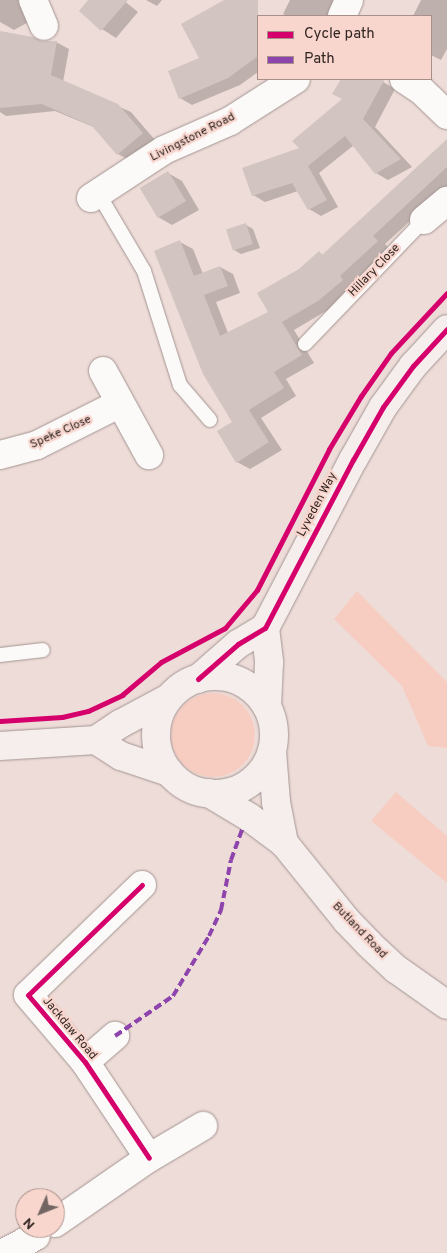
<!DOCTYPE html>
<html>
<head>
<meta charset="utf-8">
<style>
  body { margin:0 }
  #map { position:relative; width:447px; height:1253px; overflow:hidden; background:#eedcd8; font-family:Overpass,sans-serif }
  div>[style] { position:absolute }
  .green>* { inset:0; background:#f7cdc2 }
  .round { border-radius:50% }
  .shadow>* { inset:0; background:#0003 }
  .building>* { inset:0; background:#d2c4c1; transform-origin:0 0 }
  .roads { filter:drop-shadow(0 0 1px #a39592) drop-shadow(0 0 1px #a39592) }
  .lane>* { height:14px; margin:-7px; padding:0 7px; transform-origin:7px; border-radius:7px; background:#fcfaf9 }
  .street>* { height:28px; margin:-14px; padding:0 14px; transform-origin:14px; border-radius:14px; background:#fcfaf9 }
  .secondary>* { height:28px; margin:-14px; padding:0 14px; transform-origin:14px; border-radius:14px; background:#f5eeec }
  .secondary>.ring { margin:-14px; padding:0; box-sizing:content-box; background:none; border:28px solid #f5eeec; border-radius:50% }
  .quiet>* { height:4px; margin-top:-2px; transform-origin:0; background:repeating-linear-gradient(90deg,#8e44ad 0 8px,transparent 0 12px) }
  .cycleway>* { height:5px; margin:-2.5px; padding:0 2.5px; transform-origin:2.5px; border-radius:2.5px; background:#d6006c }
  span { translate:-50% -50%; white-space:nowrap; text-align:center; line-height:1.15; -webkit-text-stroke:4.5px #f8d6ce; paint-order:stroke }
  .street-label { font-size:12px; color:#312521 }
  .legend { position:absolute; left:257px; top:15px; width:175px; height:65px; box-sizing:border-box; background:#f8d6ce; border:1px solid #a88f89; margin:0; padding:6px 9px; list-style:none; font-size:15px; color:#312521 }
  .legend li { display:flex; align-items:center; gap:10px; height:25px }
  .legend b { width:25px; border:1px solid #a88f89 }
  .north { position:absolute; left:15px; top:1188px; width:50px; height:50px; box-sizing:border-box; background:#f8d6ce; border:1px solid #a88f89; border-radius:50%; rotate:226deg; font-size:14px; font-weight:700; line-height:20px; text-align:center; color:#312521 }
  .north::after { content:''; display:block; margin:auto; width:18px; height:22px; background:#736561; clip-path:polygon(50% 0,100% 100%,50% 72%,0 100%) }
</style>
</head>
<body>
<div id="map">
  <div class="green">
    <div style="clip-path:polygon(357px 591px,447px 682px,447px 748px,428px 746px,402px 686px,334px 619px)"></div>
    <div class="round" style="left:171px;top:693px;width:84px;height:84px"></div>
    <div style="clip-path:polygon(396px 792px,447px 836px,447px 883px,371px 821px)"></div>
  </div>
  <div class="shadow">
    <div style="clip-path:polygon(0 0,30px 0,36px 18px,14px 30px,0 22px)"></div>
    <div style="clip-path:polygon(90px 0,123px 0,138px 12px,116px 38px,102px 29px)"></div>
    <div style="clip-path:polygon(146px 0,162px 0,157px 6px)"></div>
    <div style="clip-path:polygon(226px 0,244px 1px,258px 20px,258px 72px,240px 85px,192px 105px,180px 98px,201px 58px)"></div>
    <div style="clip-path:polygon(290px 0,337px 0,330px 16px,287px 16px,283px 14px)"></div>
    <div style="clip-path:polygon(421px 0,447px 0,447px 49px,441px 60px,431px 55px,431px 16px,413px 16px)"></div>
    <div style="clip-path:polygon(0 33px,41px 43px,56px 42px,69px 49px,63px 82px,131px 112px,155px 140px,131px 161px,118px 154px,96px 128px,55px 111px,6px 116px,0 112px)"></div>
    <div style="clip-path:polygon(342px 79px,378px 79px,395px 89px,375px 127px,412px 167px,388px 180px,376px 173px,354px 145px,319px 173px,338px 207px,321px 216px,309px 209px,298px 191px,265px 202px,253px 195px,301px 149px,344px 99px,334px 94px)"></div>
    <div style="clip-path:polygon(447px 150px,447px 187px,385px 244px,390px 249px,352px 284px,355px 288px,331px 308px,294px 330px,314px 363px,286px 379px,296px 396px,261px 418px,282px 450px,250px 469px,237px 462px,234px 422px,180px 242px,193px 249px,203px 274px,220px 267px,233px 274px,240px 293px,216px 302px,228px 333px,270px 312px,300px 270px,319px 253px,323px 255px)"></div>
    <div style="clip-path:polygon(168px 173px,182px 181px,199px 210px,172px 225px,158px 217px)"></div>
    <div style="clip-path:polygon(246px 225px,253px 229px,260px 248px,241px 254px,234px 250px)"></div>
  </div>
  <div class="building">
    <div style="clip-path:polygon(88px 0,128px 0,101px 31px,79px 11px)"></div>
    <div style="clip-path:polygon(224px 0,258px 0,258px 56px,228px 78px,179px 99px,168px 71px,199px 58px,181px 24px)"></div>
    <div style="clip-path:polygon(0 31px,33px 37px,42px 41px,57px 41px,51px 75px,118px 104px,143px 133px,117px 155px,92px 126px,42px 104px,0 108px)"></div>
    <div style="clip-path:polygon(341px 79px,385px 79px,363px 119px,401px 159px,375px 174px,345px 136px,308px 166px,327px 200px,308px 210px,292px 183px,252px 196px,242px 168px,299px 148px,292px 141px,342px 99px,332px 94px)"></div>
    <div style="clip-path:polygon(447px 139px,447px 167px,373px 236px,378px 241px,340px 276px,343px 280px,318px 301px,282px 322px,302px 355px,274px 372px,284px 388px,249px 410px,269px 442px,236px 463px,217px 431px,232px 422px,203px 374px,154px 251px,180px 240px,194px 276px,220px 266px,228px 286px,204px 295px,220px 336px,268px 312px,257px 293px,299px 269px,319px 251px,322px 255px)"></div>
    <div style="left:168px;top:171px;width:35px;height:33px;rotate:59deg"></div>
    <div style="left:246px;top:223px;width:22px;height:21px;rotate:72deg"></div>
  </div>
  <div class="roads">
    <div class="lane">
      <div style="left:98px;top:193px;width:91px;rotate:59.5deg"></div>
      <div style="left:144px;top:271px;width:120px;rotate:72.5deg"></div>
      <div style="left:180px;top:385px;width:46px;rotate:49.4deg"></div>
      <div style="left:305px;top:344px;width:172px;rotate:-46.2deg"></div>
      <div style="left:0;top:655px;width:43px;rotate:-6.6deg"></div>
    </div>
    <div class="street">
      <div style="left:33px;top:0;width:28px;rotate:67deg"></div>
      <div style="left:342px;top:16px;width:17px;rotate:-66deg"></div>
      <div style="left:404px;top:79px;width:20px;rotate:33deg"></div>
      <div style="left:421px;top:90px;width:36px;rotate:44deg"></div>
      <div style="left:91px;top:198px;width:87px;rotate:-33.3deg"></div>
      <div style="left:164px;top:150px;width:72px;rotate:-23.7deg"></div>
      <div style="left:230px;top:121px;width:78px;rotate:-32.5deg"></div>
      <div style="left:424px;top:220px;width:30px;rotate:-40deg"></div>
      <div style="left:103px;top:371px;width:96px;rotate:61.3deg"></div>
      <div style="left:0;top:455px;width:38px;rotate:-15deg"></div>
      <div style="left:37px;top:445px;width:92px;rotate:-26.6deg"></div>
      <div style="left:142px;top:885px;width:158px;rotate:136deg"></div>
      <div style="left:28px;top:995px;width:88px;rotate:49.6deg"></div>
      <div style="left:85px;top:1062px;width:115px;rotate:56.3deg"></div>
      <div style="left:85px;top:1062px;width:40px;rotate:-41deg"></div>
      <div style="left:55px;top:1223px;width:114px;rotate:-34.7deg"></div>
      <div style="left:149px;top:1158px;width:63px;rotate:-30.7deg"></div>
      <div style="left:4px;top:1253px;width:36px;rotate:-28deg"></div>
    </div>
    <div class="secondary">
      <div style="left:265px;top:628px;width:35px;rotate:83deg"></div>
      <div style="left:269px;top:663px;width:44px;rotate:92.6deg"></div>
      <div class="ring" style="left:156px;top:676px;width:90px;height:90px"></div>
      <div style="left:198px;top:679px;width:53px;rotate:-41.2deg"></div>
      <div style="left:238px;top:644px;width:31px;rotate:-31deg"></div>
      <div style="left:265px;top:628px;width:190px;rotate:-62.4deg"></div>
      <div style="left:353px;top:460px;width:61px;rotate:-60.5deg"></div>
      <div style="left:383px;top:407px;width:51px;rotate:-53.8deg"></div>
      <div style="left:413px;top:366px;width:50px;rotate:-47.4deg"></div>
      <div style="left:96px;top:740px;width:30px;rotate:33deg"></div>
      <div style="left:121px;top:756px;width:51px;rotate:18.4deg"></div>
      <div style="left:0;top:746px;width:96px;rotate:-3.6deg"></div>
      <div style="left:96px;top:740px;width:29px;rotate:-34deg"></div>
      <div style="left:120px;top:724px;width:55px;rotate:-28deg"></div>
      <div style="left:272px;top:751px;width:51px;rotate:85.5deg"></div>
      <div style="left:276px;top:802px;width:42px;rotate:79deg"></div>
      <div style="left:209px;top:793px;width:47px;rotate:31deg"></div>
      <div style="left:249px;top:817px;width:44px;rotate:36.6deg"></div>
      <div style="left:284px;top:843px;width:100px;rotate:51.1deg"></div>
      <div style="left:347px;top:921px;width:32px;rotate:46deg"></div>
      <div style="left:369px;top:944px;width:37px;rotate:43deg"></div>
      <div style="left:396px;top:969px;width:62px;rotate:35.2deg"></div>
    </div>
  </div>
  <div class="quiet">
    <div style="left:115px;top:1036px;width:70px;rotate:-34.6deg"></div>
    <div style="left:173px;top:996px;width:70px;rotate:-59deg"></div>
    <div style="left:209px;top:936px;width:29px;rotate:-65deg"></div>
    <div style="left:221px;top:910px;width:51px;rotate:-78.7deg"></div>
    <div style="left:231px;top:860px;width:33px;rotate:-70deg"></div>
  </div>
  <div class="cycleway">
    <div style="left:198px;top:679px;width:53px;rotate:-41.2deg"></div>
    <div style="left:238px;top:644px;width:31px;rotate:-31deg"></div>
    <div style="left:265px;top:628px;width:190px;rotate:-62.4deg"></div>
    <div style="left:353px;top:460px;width:61px;rotate:-60.5deg"></div>
    <div style="left:383px;top:407px;width:51px;rotate:-53.8deg"></div>
    <div style="left:413px;top:366px;width:50px;rotate:-47.4deg"></div>
    <div style="left:0;top:721px;width:62px;rotate:-3.7deg"></div>
    <div style="left:62px;top:717px;width:27px;rotate:-13deg"></div>
    <div style="left:88px;top:711px;width:38px;rotate:-25deg"></div>
    <div style="left:122px;top:695px;width:51px;rotate:-40.2deg"></div>
    <div style="left:161px;top:662px;width:72px;rotate:-28deg"></div>
    <div style="left:225px;top:628px;width:50px;rotate:-49.9deg"></div>
    <div style="left:257px;top:590px;width:158px;rotate:-62.9deg"></div>
    <div style="left:329px;top:449px;width:62px;rotate:-58.9deg"></div>
    <div style="left:361px;top:396px;width:52px;rotate:-55.1deg"></div>
    <div style="left:391px;top:353px;width:82px;rotate:-47deg"></div>
    <div style="left:142px;top:885px;width:158px;rotate:136deg"></div>
    <div style="left:28px;top:995px;width:88px;rotate:49.6deg"></div>
    <div style="left:85px;top:1062px;width:115px;rotate:56.3deg"></div>
  </div>
  <div class="street-label">
    <span style="left:193px;top:138px;rotate:-27deg">Livingstone Road</span>
    <span style="left:375px;top:271px;rotate:-46deg">Hillary Close</span>
    <span style="left:61px;top:433px;rotate:-24deg">Speke Close</span>
    <span style="left:318px;top:505px;rotate:-62deg">Lyveden Way</span>
    <span style="left:359px;top:931px;rotate:46deg">Butland Road</span>
    <span style="left:69px;top:1029px;rotate:50deg">Jackdaw Road</span>
  </div>
  <ul class="legend">
  <li><b style="height:6px;background:#d6006c"></b>Cycle path</li>
  <li><b style="height:6px;background:#8e44ad"></b>Path</li>
  </ul>
  <div class="north">N</div>
</div>
</body>
</html>
